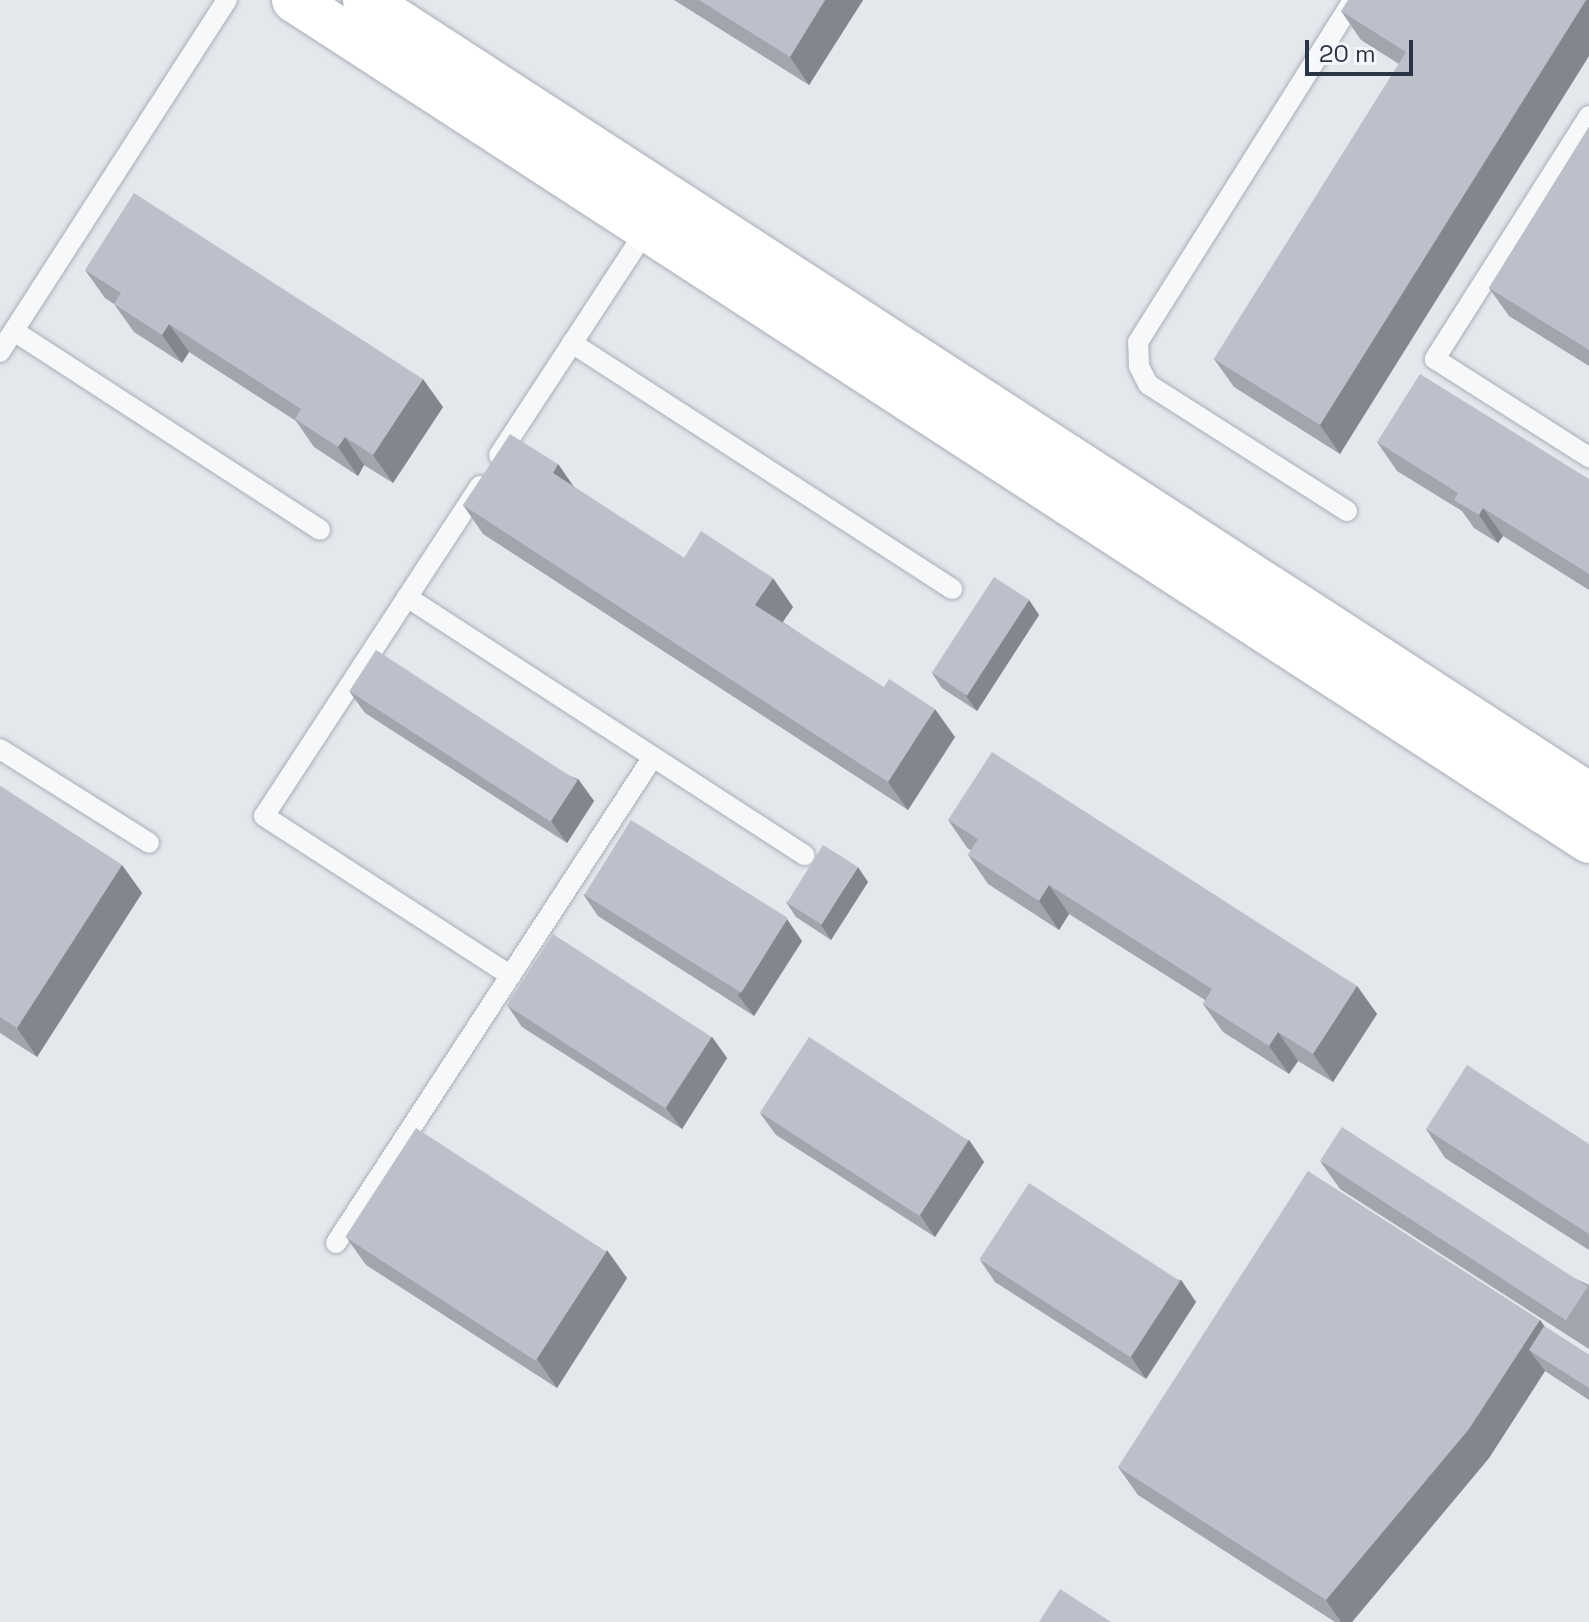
<!DOCTYPE html>
<html>
<head>
<meta charset="utf-8">
<style>
  body { margin:0 }
  #map { position:relative; width:1589px; height:1622px; overflow:hidden; background:#e4e7ec; font-family:"Space Grotesk",sans-serif }
  div>[style] { position:absolute }
  .roads { filter:drop-shadow(0 0 2px #a9aeb7) drop-shadow(0 0 2px #a9aeb7) }
  .lane>* { height:20px; margin:-10px; padding:0 10px; transform-origin:10px; border-radius:10px; background:#f7f8fa }
  .secondary>* { height:44px; margin:-22px; padding:0 22px; transform-origin:22px; border-radius:22px; background:#fff }
  .wall>* { inset:0; background:#a1a5ae }
  .shaded-wall>* { inset:0; background:#83868d }
  .building>* { inset:0; background:#bbc0ca; transform-origin:0 0 }
  span { translate:-50% -50%; white-space:nowrap; text-align:center; line-height:1.15; -webkit-text-stroke:6px #f4f6f9; paint-order:stroke }
  .scale { position:absolute; left:1305px; top:40px; width:108px; height:36px; box-sizing:border-box; border:4px solid #2b3445; border-top:0; padding-left:10px; font-size:24px; line-height:28px; white-space:nowrap; color:#2b3445; -webkit-text-stroke:6px #f4f6f9; paint-order:stroke }
</style>
</head>
<body>
<div id="map">
  <div class="roads">
    <div class="lane">
      <div style="left:1589px;top:116px;width:288px;rotate:122.4deg"></div>
      <div style="left:1435px;top:359px;width:183px;rotate:32.5deg"></div>
      <div style="left:14px;top:331px;width:365px;rotate:33deg"></div>
      <div style="left:572px;top:343px;width:453px;rotate:32.9deg"></div>
      <div style="left:0;top:352px;width:419px;rotate:-57.2deg"></div>
      <div style="left:499px;top:455px;width:270px;rotate:-56.8deg"></div>
      <div style="left:480px;top:486px;width:394px;rotate:123.2deg"></div>
      <div style="left:264px;top:816px;width:294px;rotate:32.9deg"></div>
      <div style="left:1347px;top:511px;width:236px;rotate:-147.5deg"></div>
      <div style="left:1148px;top:384px;width:20px;rotate:-117deg"></div>
      <div style="left:1139px;top:366px;width:24px;rotate:-92deg"></div>
      <div style="left:1138px;top:342px;width:404px;rotate:-57.8deg"></div>
      <div style="left:407px;top:597px;width:474px;rotate:33deg"></div>
      <div style="left:0;top:749px;width:176px;rotate:32.2deg"></div>
      <div style="left:336px;top:1243px;width:580px;rotate:-56.89deg"></div>
    </div>
    <div class="secondary">
      <div style="left:294px;top:0;width:1544px;rotate:33deg"></div>
      <div style="left:365px;top:0;width:1460px;rotate:33deg"></div>
    </div>
  </div>
  <div class="wall">
    <div style="clip-path:polygon(674px 0,863px 0,809px 85px)"></div>
    <div style="clip-path:polygon(1589px 0,1340px 454px,1234px 387px,1214px 359px,1399px 64px,1361px 40px,1341px 11px)"></div>
    <div style="clip-path:polygon(1589px 127px,1589px 366px,1509px 316px,1489px 288px)"></div>
    <div style="clip-path:polygon(85px 270px,443px 407px,393px 483px,364px 465px,358px 476px,314px 447px,296px 421px,189px 352px,182px 363px,134px 332px,114px 304px,105px 298px)"></div>
    <div style="clip-path:polygon(1377px 442px,1589px 479px,1589px 590px,1503px 536px,1498px 543px,1474px 528px,1462px 511px,1397px 471px)"></div>
    <div style="clip-path:polygon(558px 464px,574px 487px,684px 558px,793px 607px,783px 622px,955px 737px,908px 810px,483px 534px,463px 505px)"></div>
    <div style="clip-path:polygon(1029px 600px,1039px 615px,977px 711px,942px 688px,932px 673px)"></div>
    <div style="clip-path:polygon(349px 691px,578px 779px,594px 801px,567px 843px,365px 713px)"></div>
    <div style="clip-path:polygon(0 786px,122px 865px,142px 893px,37px 1057px,0 1033px)"></div>
    <div style="clip-path:polygon(948px 820px,1357px 986px,1377px 1014px,1333px 1082px,1298px 1061px,1289px 1074px,1223px 1032px,1203px 1004px,1205px 1000px,1069px 914px,1059px 930px,988px 884px,968px 855px,971px 850px,968px 849px)"></div>
    <div style="clip-path:polygon(868px 882px,831px 940px,796px 917px,786px 902px)"></div>
    <div style="clip-path:polygon(583px 894px,802px 941px,754px 1016px,598px 916px)"></div>
    <div style="clip-path:polygon(507px 1005px,712px 1037px,727px 1058px,682px 1129px,522px 1027px)"></div>
    <div style="clip-path:polygon(760px 1113px,969px 1140px,984px 1162px,935px 1237px,776px 1135px)"></div>
    <div style="clip-path:polygon(1426px 1129px,1589px 1144px,1589px 1250px,1445px 1158px)"></div>
    <div style="clip-path:polygon(1320px 1161px,1589px 1285px,1589px 1349px,1340px 1189px)"></div>
    <div style="clip-path:polygon(346px 1237px,627px 1278px,557px 1388px,366px 1265px)"></div>
    <div style="clip-path:polygon(980px 1260px,1181px 1280px,1196px 1302px,1146px 1379px,995px 1282px)"></div>
    <div style="clip-path:polygon(1540px 1320px,1544px 1326px,1589px 1355px,1589px 1400px,1545px 1371px,1489px 1458px,1352px 1622px,1335px 1622px,1138px 1495px,1118px 1467px)"></div>
  </div>
  <div class="shaded-wall">
    <div style="clip-path:polygon(825px 0,863px 0,809px 85px,790px 57px)"></div>
    <div style="clip-path:polygon(1586px 0,1589px 0,1589px 56px,1340px 454px,1320px 425px)"></div>
    <div style="clip-path:polygon(169px 324px,189px 352px,182px 363px,162px 335px)"></div>
    <div style="clip-path:polygon(423px 379px,443px 407px,393px 483px,373px 455px)"></div>
    <div style="clip-path:polygon(345px 437px,364px 465px,358px 476px,338px 447px)"></div>
    <div style="clip-path:polygon(558px 464px,578px 493px,553px 473px)"></div>
    <div style="clip-path:polygon(1483px 508px,1503px 536px,1498px 543px,1479px 515px)"></div>
    <div style="clip-path:polygon(773px 578px,793px 607px,775px 633px,755px 605px)"></div>
    <div style="clip-path:polygon(1029px 600px,1039px 615px,977px 711px,966px 696px)"></div>
    <div style="clip-path:polygon(935px 709px,955px 737px,908px 810px,888px 782px)"></div>
    <div style="clip-path:polygon(578px 779px,594px 801px,567px 843px,551px 821px)"></div>
    <div style="clip-path:polygon(122px 865px,142px 893px,37px 1057px,17px 1028px)"></div>
    <div style="clip-path:polygon(858px 867px,868px 882px,831px 940px,821px 925px)"></div>
    <div style="clip-path:polygon(1049px 885px,1069px 914px,1059px 930px,1039px 901px)"></div>
    <div style="clip-path:polygon(787px 919px,802px 941px,754px 1016px,738px 995px)"></div>
    <div style="clip-path:polygon(1357px 986px,1377px 1014px,1333px 1082px,1313px 1054px)"></div>
    <div style="clip-path:polygon(1278px 1032px,1298px 1061px,1289px 1074px,1269px 1046px)"></div>
    <div style="clip-path:polygon(712px 1037px,727px 1058px,682px 1129px,666px 1108px)"></div>
    <div style="clip-path:polygon(969px 1140px,984px 1162px,935px 1237px,920px 1215px)"></div>
    <div style="clip-path:polygon(607px 1250px,627px 1278px,557px 1388px,537px 1359px)"></div>
    <div style="clip-path:polygon(1181px 1280px,1196px 1302px,1146px 1379px,1131px 1357px)"></div>
    <div style="clip-path:polygon(1540px 1320px,1560px 1348px,1529px 1350px,1545px 1371px,1489px 1458px,1352px 1622px,1341px 1622px,1326px 1600px)"></div>
  </div>
  <div class="building">
    <div style="clip-path:polygon(699px 0,825px 0,790px 57px)"></div>
    <div style="clip-path:polygon(1348px 0,1586px 0,1320px 425px,1214px 359px,1406px 52px,1341px 11px)"></div>
    <div style="clip-path:polygon(1589px 127px,1589px 350px,1489px 288px)"></div>
    <div style="clip-path:polygon(134px 193px,423px 379px,373px 455px,345px 437px,338px 447px,295px 419px,301px 409px,169px 324px,162px 335px,114px 304px,121px 293px,85px 270px)"></div>
    <div style="clip-path:polygon(1420px 374px,1589px 479px,1589px 574px,1483px 508px,1479px 515px,1454px 500px,1458px 493px,1377px 442px)"></div>
    <div style="clip-path:polygon(510px 434px,558px 464px,553px 473px,684px 558px,701px 531px,773px 578px,755px 605px,884px 687px,889px 679px,935px 709px,888px 782px,463px 505px)"></div>
    <div style="left:994px;top:577px;width:42px;height:114px;rotate:33deg"></div>
    <div style="left:376px;top:650px;width:240px;height:49px;rotate:33deg"></div>
    <div style="clip-path:polygon(992px 752px,1357px 986px,1313px 1054px,1278px 1032px,1269px 1046px,1203px 1004px,1212px 989px,1049px 885px,1039px 901px,968px 855px,978px 839px,948px 820px)"></div>
    <div style="clip-path:polygon(0 786px,122px 865px,17px 1028px,0 1017px)"></div>
    <div style="left:631px;top:820px;width:185px;height:88px;rotate:32deg"></div>
    <div style="left:823px;top:845px;width:41px;height:68px;rotate:32deg"></div>
    <div style="left:553px;top:934px;width:189px;height:85px;rotate:33deg"></div>
    <div style="left:809px;top:1037px;width:190px;height:90px;rotate:33deg"></div>
    <div style="clip-path:polygon(1467px 1065px,1589px 1144px,1589px 1234px,1426px 1129px)"></div>
    <div style="left:1342px;top:1127px;width:293px;height:40px;rotate:33deg"></div>
    <div style="left:416px;top:1128px;width:227px;height:130px;rotate:33deg"></div>
    <div style="clip-path:polygon(1308px 1171px,1540px 1320px,1469px 1429px,1326px 1600px,1118px 1467px)"></div>
    <div style="left:1029px;top:1183px;width:180px;height:91px;rotate:33deg"></div>
    <div style="clip-path:polygon(1544px 1326px,1589px 1355px,1589px 1388px,1529px 1350px)"></div>
    <div style="clip-path:polygon(1060px 1589px,1111px 1622px,1039px 1622px)"></div>
  </div>
  <div class="scale">20 m</div>
</div>
</body>
</html>
